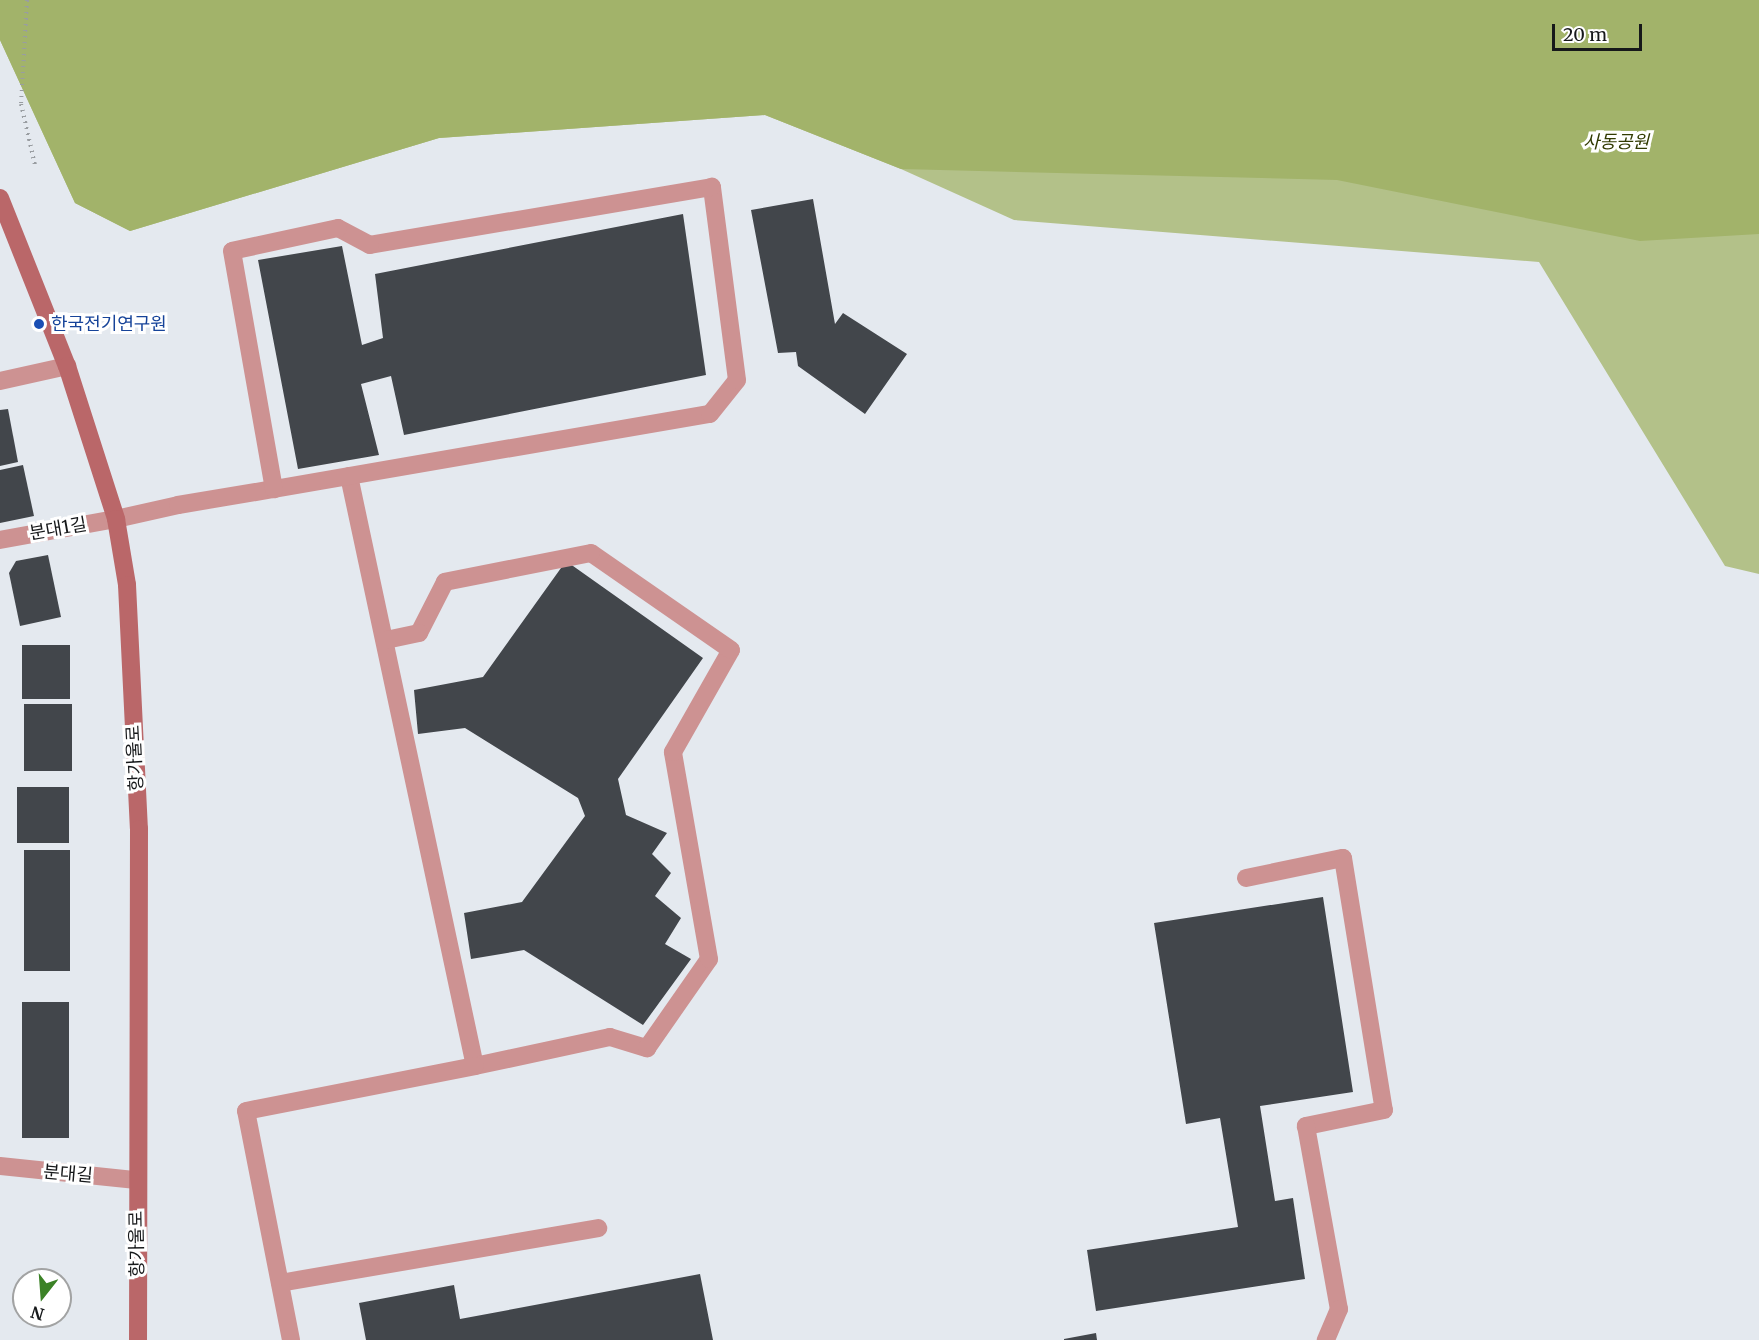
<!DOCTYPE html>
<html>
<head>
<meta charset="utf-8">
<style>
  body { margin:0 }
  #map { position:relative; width:1759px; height:1340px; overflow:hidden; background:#e4e9ef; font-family:Merriweather,"Noto Sans KR",serif }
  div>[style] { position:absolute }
  .green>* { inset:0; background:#b3c189 }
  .forest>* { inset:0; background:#a2b36a }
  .building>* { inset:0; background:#42464b; transform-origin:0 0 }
  .path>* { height:4px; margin-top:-2px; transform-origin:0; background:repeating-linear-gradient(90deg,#999da1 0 1.5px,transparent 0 6px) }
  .lane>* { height:18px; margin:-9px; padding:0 9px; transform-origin:9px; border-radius:9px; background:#cd9292 }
  .street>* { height:18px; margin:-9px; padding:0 9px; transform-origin:9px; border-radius:9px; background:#cd9292 }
  .secondary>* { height:18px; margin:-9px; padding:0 9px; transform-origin:9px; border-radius:9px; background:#ba6769 }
  .dots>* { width:16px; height:16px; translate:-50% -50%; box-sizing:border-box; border:3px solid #fff; border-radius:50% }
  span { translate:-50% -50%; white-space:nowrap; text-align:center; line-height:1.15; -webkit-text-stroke:6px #fff; paint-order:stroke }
  .park-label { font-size:18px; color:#323b02; font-style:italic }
  .transit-label { font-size:18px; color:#164399 }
  .left { translate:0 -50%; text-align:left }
  .street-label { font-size:18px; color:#16181a }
  .north { position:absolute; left:12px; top:1268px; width:60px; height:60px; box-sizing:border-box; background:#fff; border:2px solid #a2a3a3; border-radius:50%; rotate:197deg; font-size:16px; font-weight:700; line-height:24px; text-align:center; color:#16181a }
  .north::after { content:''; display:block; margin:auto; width:21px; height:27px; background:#3b8226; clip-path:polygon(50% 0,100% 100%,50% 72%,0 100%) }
  .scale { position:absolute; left:1552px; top:24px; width:90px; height:27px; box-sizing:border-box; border:3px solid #16181a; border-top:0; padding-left:8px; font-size:18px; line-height:21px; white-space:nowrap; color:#16181a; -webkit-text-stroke:4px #fff; paint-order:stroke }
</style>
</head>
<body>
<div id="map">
  <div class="green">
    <div style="clip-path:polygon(0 0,1759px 0,1759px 574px,1725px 566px,1539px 262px,1014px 220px,901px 169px,765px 115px,439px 138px,130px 231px,75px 203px,0 40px)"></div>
  </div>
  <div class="forest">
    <div style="clip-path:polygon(0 0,1759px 0,1759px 234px,1640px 241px,1337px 180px,901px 169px,765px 115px,439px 138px,130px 231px,75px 203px,0 40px)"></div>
  </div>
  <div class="building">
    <div style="clip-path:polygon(813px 199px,835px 324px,843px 313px,907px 354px,865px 414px,798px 366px,796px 352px,778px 353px,751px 210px)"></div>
    <div style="clip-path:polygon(683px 214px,706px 375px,404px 435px,391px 376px,361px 384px,379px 455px,298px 469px,258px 260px,342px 246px,362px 345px,383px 338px,375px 274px)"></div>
    <div style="clip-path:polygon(8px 409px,18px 462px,0 466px,0 410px)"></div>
    <div style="clip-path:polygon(23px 465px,34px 516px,0 523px,0 470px)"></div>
    <div style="clip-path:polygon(48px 555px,61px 617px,20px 626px,9px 573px,16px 561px)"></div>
    <div style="clip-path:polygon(566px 561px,703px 658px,618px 779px,626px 815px,667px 833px,652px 854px,671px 873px,655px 896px,681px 918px,665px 944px,691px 959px,643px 1025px,524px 950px,471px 959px,464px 913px,522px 902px,585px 816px,578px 798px,465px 728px,418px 734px,414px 690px,483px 677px)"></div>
    <div style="left:22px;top:645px;width:48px;height:54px"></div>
    <div style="left:24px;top:704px;width:48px;height:67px"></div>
    <div style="left:17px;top:787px;width:52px;height:56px"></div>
    <div style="left:24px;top:850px;width:46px;height:121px"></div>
    <div style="clip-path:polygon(1323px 897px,1353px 1092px,1260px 1106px,1275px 1201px,1293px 1198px,1305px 1279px,1096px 1311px,1087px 1250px,1238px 1227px,1220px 1118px,1186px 1124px,1154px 923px)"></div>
    <div style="left:22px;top:1002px;width:47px;height:136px"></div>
    <div style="clip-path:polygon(700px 1274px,713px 1340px,366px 1340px,359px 1303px,454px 1285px,460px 1319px)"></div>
    <div style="clip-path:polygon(1096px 1333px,1097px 1340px,1064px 1340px,1064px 1339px)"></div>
  </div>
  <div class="path">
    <div style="left:27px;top:0;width:104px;rotate:93.3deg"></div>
    <div style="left:21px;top:104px;width:63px;rotate:77.1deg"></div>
  </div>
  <div class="lane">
    <div style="left:349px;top:476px;width:603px;rotate:77.95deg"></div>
    <div style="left:475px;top:1066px;width:138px;rotate:-12.1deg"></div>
    <div style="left:610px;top:1037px;width:39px;rotate:17deg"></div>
    <div style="left:647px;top:1048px;width:108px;rotate:-55.1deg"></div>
    <div style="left:709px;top:959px;width:210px;rotate:-99.9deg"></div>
    <div style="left:673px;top:752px;width:117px;rotate:-60.4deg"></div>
    <div style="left:731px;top:650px;width:170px;rotate:-145.3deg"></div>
    <div style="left:591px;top:553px;width:149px;rotate:168.8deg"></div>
    <div style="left:445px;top:582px;width:57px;rotate:117deg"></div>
    <div style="left:419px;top:633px;width:35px;rotate:168deg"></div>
    <div style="left:116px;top:519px;width:64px;rotate:-12.7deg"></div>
    <div style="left:178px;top:505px;width:97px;rotate:-9.5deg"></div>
    <div style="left:274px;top:489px;width:442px;rotate:-9.8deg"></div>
    <div style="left:710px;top:414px;width:43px;rotate:-51.5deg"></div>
    <div style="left:737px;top:380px;width:195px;rotate:-97.4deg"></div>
    <div style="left:712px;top:187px;width:347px;rotate:170.4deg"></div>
    <div style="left:370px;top:245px;width:36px;rotate:-152deg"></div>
    <div style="left:338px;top:228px;width:108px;rotate:167.8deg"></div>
    <div style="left:232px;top:251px;width:242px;rotate:80deg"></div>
    <div style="left:1246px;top:878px;width:99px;rotate:-11.7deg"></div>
    <div style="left:1343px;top:858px;width:255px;rotate:80.8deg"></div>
    <div style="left:1384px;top:1110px;width:80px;rotate:168.4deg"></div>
    <div style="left:1306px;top:1126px;width:186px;rotate:79.8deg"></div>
    <div style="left:1339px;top:1309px;width:34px;rotate:113deg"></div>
    <div style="left:280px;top:1283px;width:323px;rotate:-9.8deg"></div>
    <div style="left:291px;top:1340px;width:233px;rotate:-101.1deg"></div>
    <div style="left:246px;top:1111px;width:233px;rotate:-11.1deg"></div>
  </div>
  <div class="street">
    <div style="left:0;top:381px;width:69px;rotate:-12.6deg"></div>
    <div style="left:0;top:540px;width:118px;rotate:-10.3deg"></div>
    <div style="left:0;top:1166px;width:137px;rotate:5.9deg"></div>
  </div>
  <div class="secondary">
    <div style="left:0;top:198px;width:181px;rotate:68.3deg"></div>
    <div style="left:67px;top:366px;width:161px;rotate:72.2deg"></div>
    <div style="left:116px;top:519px;width:67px;rotate:80.5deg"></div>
    <div style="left:127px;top:585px;width:244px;rotate:87.2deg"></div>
    <div style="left:139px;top:829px;width:511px;rotate:90.11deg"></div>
  </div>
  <div class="dots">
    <div style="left:39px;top:324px;background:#1a4fb4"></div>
  </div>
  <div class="park-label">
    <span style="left:1616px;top:142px">사동공원</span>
  </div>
  <div class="transit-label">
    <span class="left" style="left:51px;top:324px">한국전기연구원</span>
  </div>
  <div class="street-label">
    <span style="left:58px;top:529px;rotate:-10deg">분대1길</span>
    <span style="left:135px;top:758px;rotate:-93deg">항가울로</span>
    <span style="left:68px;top:1174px;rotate:5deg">분대길</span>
    <span style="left:137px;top:1244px;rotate:-91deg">항가울로</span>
  </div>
  <div class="north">N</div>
  <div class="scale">20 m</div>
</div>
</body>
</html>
